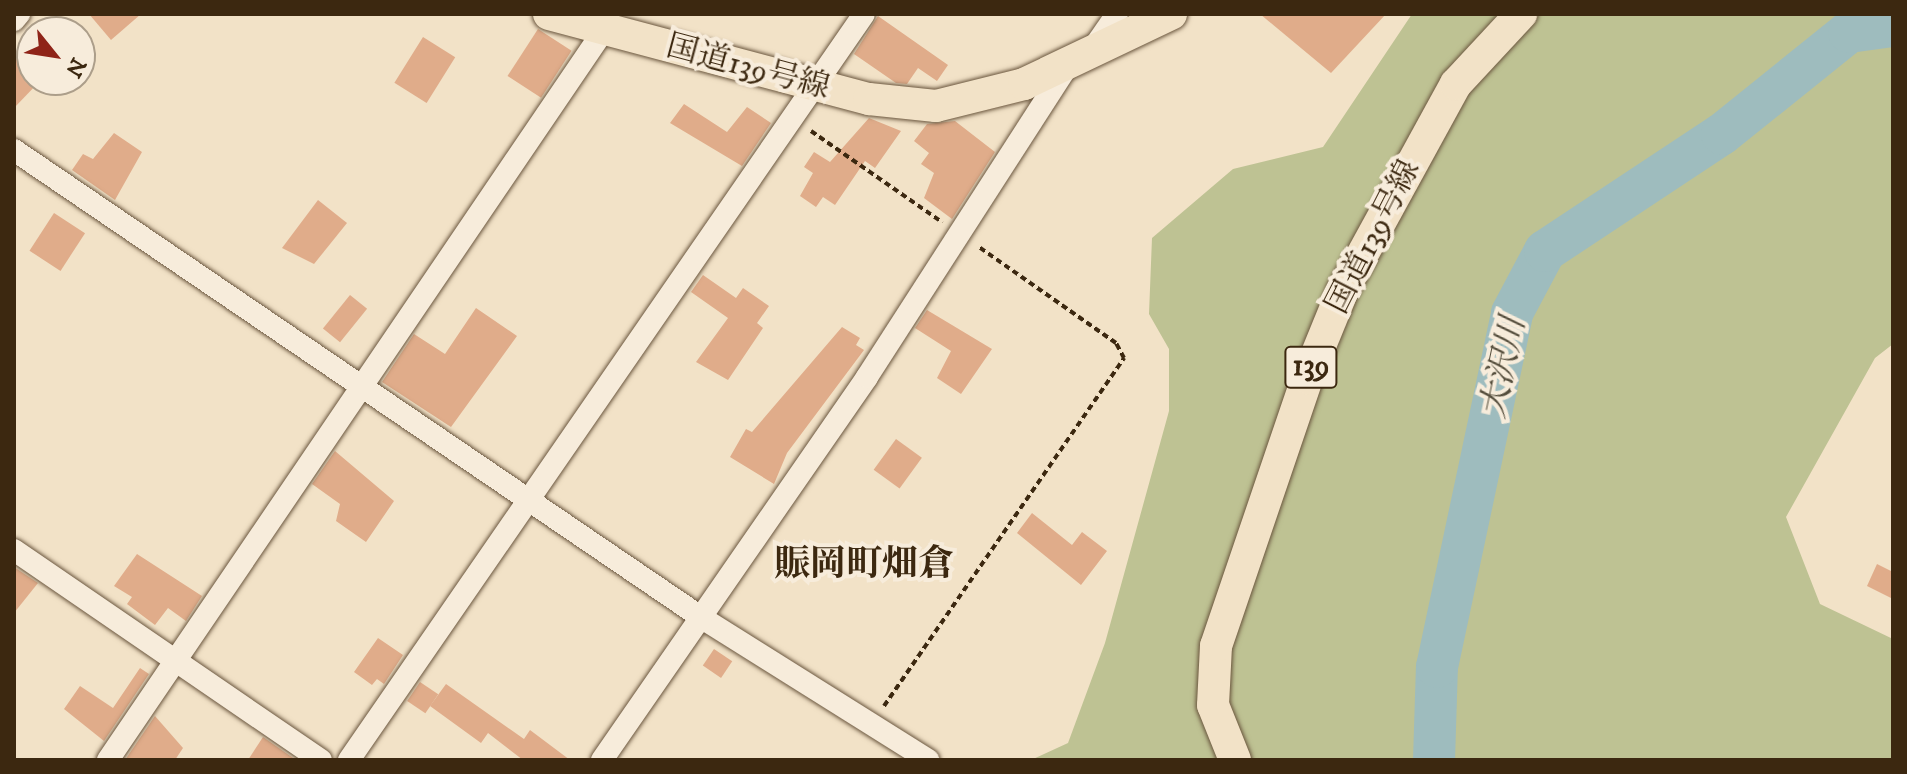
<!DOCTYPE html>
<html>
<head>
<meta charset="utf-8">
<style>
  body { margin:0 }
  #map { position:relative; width:1907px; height:774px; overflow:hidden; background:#f2e2c7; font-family:"IM FELL DW Pica","Noto Serif JP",serif }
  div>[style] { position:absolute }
  .green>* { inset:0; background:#bec293 }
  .river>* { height:42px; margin:-21px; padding:0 21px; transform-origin:21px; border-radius:21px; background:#9ebcbe }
  .building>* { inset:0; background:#e0ac8a; transform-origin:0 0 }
  .path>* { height:4px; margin-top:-2px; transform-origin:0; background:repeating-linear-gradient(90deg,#3c2810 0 6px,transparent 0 10px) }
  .roads { filter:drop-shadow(0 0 2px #6a563e) drop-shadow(0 0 2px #6a563e) }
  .minor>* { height:22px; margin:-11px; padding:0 11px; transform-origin:11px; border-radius:11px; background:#f7ecdb }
  .highway>* { height:32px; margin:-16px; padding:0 16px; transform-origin:16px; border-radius:16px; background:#f2e2c7 }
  span { translate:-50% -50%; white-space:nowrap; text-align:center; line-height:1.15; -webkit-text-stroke:8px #f7ecdb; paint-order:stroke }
  .shield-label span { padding:2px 6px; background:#f7ecdb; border:2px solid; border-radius:6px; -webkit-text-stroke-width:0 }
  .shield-label { font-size:30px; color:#3c2810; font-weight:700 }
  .street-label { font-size:32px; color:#3c2810 }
  .water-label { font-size:34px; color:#544d3c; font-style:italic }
  .quarter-label { font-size:36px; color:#3c2810; font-weight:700 }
  .frame { position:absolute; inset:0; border:16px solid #3c2810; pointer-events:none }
  .north { position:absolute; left:16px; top:16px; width:80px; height:80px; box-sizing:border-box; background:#f7ecdb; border:2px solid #ac9e8a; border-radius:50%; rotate:120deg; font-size:22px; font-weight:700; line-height:32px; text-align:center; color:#3c2810 }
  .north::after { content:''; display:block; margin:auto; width:28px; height:36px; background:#8f2418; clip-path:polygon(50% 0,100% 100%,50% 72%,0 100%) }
</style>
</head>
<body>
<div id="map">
  <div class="green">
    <div style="clip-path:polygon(1412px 14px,1893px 14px,1893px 344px,1875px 358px,1786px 517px,1820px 604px,1893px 639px,1893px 760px,1031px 760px,1068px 743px,1105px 643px,1169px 411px,1169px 349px,1149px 314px,1152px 238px,1233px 169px,1323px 147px)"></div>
  </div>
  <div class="river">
    <div style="left:1434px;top:760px;width:93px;rotate:-88.2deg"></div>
    <div style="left:1437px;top:667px;width:362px;rotate:-78deg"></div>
    <div style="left:1512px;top:313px;width:70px;rotate:-62deg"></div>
    <div style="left:1545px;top:251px;width:212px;rotate:-33.5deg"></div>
    <div style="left:1722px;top:134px;width:163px;rotate:-38.8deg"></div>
    <div style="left:1849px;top:32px;width:44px;rotate:-7.8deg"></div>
  </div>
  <div class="building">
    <div style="clip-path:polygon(89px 14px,141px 14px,111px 40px)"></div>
    <div style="clip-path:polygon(1260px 14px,1386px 14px,1331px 73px)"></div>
    <div style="clip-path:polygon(878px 16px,948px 65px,937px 81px,918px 68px,907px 84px,896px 83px,854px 54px)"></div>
    <div style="left:538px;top:29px;width:40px;height:56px;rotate:33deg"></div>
    <div style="left:423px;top:37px;width:38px;height:54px;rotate:32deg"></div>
    <div style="clip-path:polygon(14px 56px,39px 82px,14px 108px)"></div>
    <div style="clip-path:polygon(684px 104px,727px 132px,747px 107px,771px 123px,742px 166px,670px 123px)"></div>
    <div style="clip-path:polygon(869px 118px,901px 131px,875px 168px,865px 161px,835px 205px,823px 197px,816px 207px,800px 196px,813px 173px,804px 167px,814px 152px,830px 162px)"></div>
    <div style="clip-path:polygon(955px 121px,995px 152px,952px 219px,924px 198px,934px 173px,921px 164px,929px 153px,914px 141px,927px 124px)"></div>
    <div style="clip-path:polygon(114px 133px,142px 152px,115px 200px,72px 170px,83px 154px,93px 159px)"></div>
    <div style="clip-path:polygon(318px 200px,347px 223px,314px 264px,282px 248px)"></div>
    <div style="left:54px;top:213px;width:37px;height:45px;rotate:33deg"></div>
    <div style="clip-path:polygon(703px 275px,736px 298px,743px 288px,769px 306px,757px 323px,763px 328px,728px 380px,696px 362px,728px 318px,691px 292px)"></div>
    <div style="left:350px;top:295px;width:22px;height:43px;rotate:39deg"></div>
    <div style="clip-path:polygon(476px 308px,517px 336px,451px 427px,382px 382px,414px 334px,445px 354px)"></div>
    <div style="clip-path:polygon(927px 310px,992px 349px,961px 394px,937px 378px,951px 351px,915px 328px)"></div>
    <div style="clip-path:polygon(842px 327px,860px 338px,856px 345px,864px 350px,787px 453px,774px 484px,730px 457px,746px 429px,752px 432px)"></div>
    <div style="left:896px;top:439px;width:32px;height:38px;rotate:36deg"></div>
    <div style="clip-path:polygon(335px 451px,394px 501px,366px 542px,336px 521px,340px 504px,312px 484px)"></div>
    <div style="clip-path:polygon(1032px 513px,1072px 545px,1082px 532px,1107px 551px,1081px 585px,1017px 533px)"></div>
    <div style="clip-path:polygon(137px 554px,202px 596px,186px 621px,168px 608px,155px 625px,127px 604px,132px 597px,114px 586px)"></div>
    <div style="clip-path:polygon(1877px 564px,1893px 572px,1893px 599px,1867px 586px)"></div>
    <div style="clip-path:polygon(14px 567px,38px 583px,14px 613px)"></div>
    <div style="clip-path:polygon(378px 638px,403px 655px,384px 684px,377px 679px,372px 685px,354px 672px)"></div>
    <div style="left:714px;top:649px;width:22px;height:20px;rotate:34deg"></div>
    <div style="clip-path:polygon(140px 668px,149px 674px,104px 741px,64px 709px,80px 686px,113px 708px)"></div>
    <div style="left:420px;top:682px;width:22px;height:23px;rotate:34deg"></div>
    <div style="clip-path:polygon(446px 684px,524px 739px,530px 730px,570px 760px,523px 760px,488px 733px,481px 743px,430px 706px)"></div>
    <div style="clip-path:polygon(155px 716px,183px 748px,175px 760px,125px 760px)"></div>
    <div style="clip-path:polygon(263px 737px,296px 760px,248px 760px)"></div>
  </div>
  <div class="path">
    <div style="left:811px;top:131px;width:160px;rotate:34.8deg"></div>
    <div style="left:884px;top:706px;width:423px;rotate:-55.4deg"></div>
    <div style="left:1124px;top:358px;width:17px;rotate:-118deg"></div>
    <div style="left:1116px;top:343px;width:167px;rotate:-145deg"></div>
  </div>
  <div class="roads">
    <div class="minor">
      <div style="left:14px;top:20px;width:8px;rotate:-50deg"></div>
      <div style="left:1092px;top:50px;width:44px;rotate:-55.2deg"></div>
      <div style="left:14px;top:150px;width:832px;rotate:34.22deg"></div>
      <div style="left:702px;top:618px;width:267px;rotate:32.1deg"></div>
      <div style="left:14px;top:550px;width:372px;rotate:34.4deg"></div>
      <div style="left:108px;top:760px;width:883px;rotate:-55.81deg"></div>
      <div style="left:349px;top:760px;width:906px;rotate:-55.38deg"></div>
      <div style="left:602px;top:760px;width:466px;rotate:-55.3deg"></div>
      <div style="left:867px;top:377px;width:373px;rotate:-57.2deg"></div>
    </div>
    <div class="highway">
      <div style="left:549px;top:14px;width:331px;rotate:14.9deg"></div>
      <div style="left:869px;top:99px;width:67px;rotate:6deg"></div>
      <div style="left:936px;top:106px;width:91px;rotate:-14deg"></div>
      <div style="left:1024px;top:84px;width:163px;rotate:-25.5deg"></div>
      <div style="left:1235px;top:760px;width:59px;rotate:-111.8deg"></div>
      <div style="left:1213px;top:705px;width:59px;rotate:-87.1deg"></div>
      <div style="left:1216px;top:646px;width:283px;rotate:-71.2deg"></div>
      <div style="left:1307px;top:378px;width:95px;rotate:-67.8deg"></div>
      <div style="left:1343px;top:290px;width:235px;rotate:-61.3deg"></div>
      <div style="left:1456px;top:84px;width:96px;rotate:-47.1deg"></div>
    </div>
  </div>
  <div class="shield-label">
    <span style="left:1311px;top:367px">139</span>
  </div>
  <div class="street-label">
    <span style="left:748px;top:68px;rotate:15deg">国道139号線</span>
    <span style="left:1374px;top:237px;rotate:-63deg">国道139号線</span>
  </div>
  <div class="water-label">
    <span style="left:1504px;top:368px;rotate:-78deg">大沢川</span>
  </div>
  <div class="quarter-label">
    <span style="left:864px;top:565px">賑岡町畑倉</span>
  </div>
  <div class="frame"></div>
  <div class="north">N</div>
</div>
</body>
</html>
